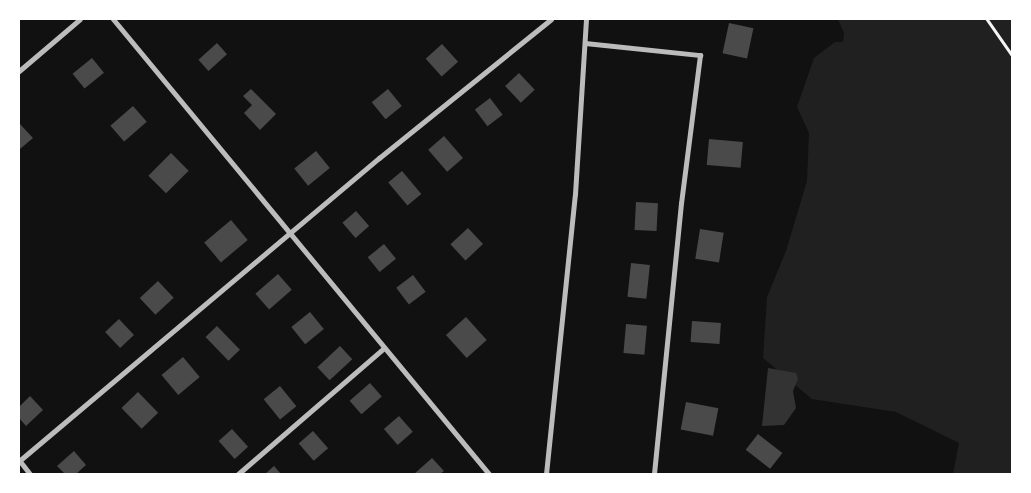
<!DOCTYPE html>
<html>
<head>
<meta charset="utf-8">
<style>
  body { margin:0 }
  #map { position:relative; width:1031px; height:493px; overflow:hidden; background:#111; font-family:Rubik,sans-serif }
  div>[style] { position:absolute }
  .green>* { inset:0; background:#202020 }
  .water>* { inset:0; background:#333 }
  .building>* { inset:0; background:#4a4a4a; transform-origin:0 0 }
  .path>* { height:2.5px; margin:-1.25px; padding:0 1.25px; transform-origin:1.25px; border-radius:1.25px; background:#f5f5f5 }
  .minor>* { height:5px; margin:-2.5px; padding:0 2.5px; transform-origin:2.5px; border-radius:2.5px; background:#bcbcbc }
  span { translate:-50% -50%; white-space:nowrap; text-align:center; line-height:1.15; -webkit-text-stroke:4px #fff; paint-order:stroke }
  .frame { position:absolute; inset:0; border:20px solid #fff; pointer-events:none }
</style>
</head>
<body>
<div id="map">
  <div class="green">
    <div style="clip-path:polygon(838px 19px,1012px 19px,1012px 474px,953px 474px,959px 443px,896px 412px,812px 399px,763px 358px,767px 297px,786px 251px,807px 181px,809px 133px,797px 107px,814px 58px,835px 42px,843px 42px,844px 33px)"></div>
  </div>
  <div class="water">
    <div style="clip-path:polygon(768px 368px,796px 373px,798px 379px,793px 391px,796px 408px,784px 425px,762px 426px)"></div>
  </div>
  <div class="building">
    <div style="left:729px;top:23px;width:25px;height:31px;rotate:12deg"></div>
    <div style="left:217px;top:43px;width:15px;height:25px;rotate:48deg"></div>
    <div style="left:442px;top:44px;width:24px;height:22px;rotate:48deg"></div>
    <div style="left:92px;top:58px;width:19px;height:25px;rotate:51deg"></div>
    <div style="left:519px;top:73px;width:23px;height:19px;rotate:47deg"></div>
    <div style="clip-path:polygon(251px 89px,276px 114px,260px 130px,244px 113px,252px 105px,243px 96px)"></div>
    <div style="left:388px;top:89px;width:22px;height:21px;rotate:51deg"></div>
    <div style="left:490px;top:98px;width:21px;height:19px;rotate:53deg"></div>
    <div style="left:133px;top:106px;width:21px;height:30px;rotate:49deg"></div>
    <div style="clip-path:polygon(19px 123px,33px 138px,20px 149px,19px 148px)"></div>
    <div style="left:444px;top:136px;width:29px;height:21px;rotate:49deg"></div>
    <div style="left:709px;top:139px;width:34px;height:26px;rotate:5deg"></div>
    <div style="left:316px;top:151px;width:22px;height:28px;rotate:51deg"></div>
    <div style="left:171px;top:153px;width:25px;height:32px;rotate:45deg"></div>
    <div style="left:402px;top:171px;width:30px;height:18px;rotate:50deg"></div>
    <div style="left:636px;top:202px;width:22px;height:28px;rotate:3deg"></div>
    <div style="left:356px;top:211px;width:20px;height:18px;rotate:49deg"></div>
    <div style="left:231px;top:220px;width:26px;height:35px;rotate:50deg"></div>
    <div style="left:468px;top:228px;width:22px;height:24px;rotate:47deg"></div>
    <div style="left:700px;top:229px;width:24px;height:30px;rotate:9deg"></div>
    <div style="left:384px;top:244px;width:19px;height:21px;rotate:51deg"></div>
    <div style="left:631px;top:263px;width:19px;height:34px;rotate:6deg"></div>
    <div style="left:278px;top:274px;width:21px;height:30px;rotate:49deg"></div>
    <div style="left:413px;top:275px;width:21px;height:21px;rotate:53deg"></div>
    <div style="left:158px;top:281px;width:23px;height:25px;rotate:47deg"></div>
    <div style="left:310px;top:312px;width:22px;height:24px;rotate:51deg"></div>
    <div style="left:466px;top:317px;width:31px;height:27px;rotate:48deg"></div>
    <div style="left:119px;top:319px;width:22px;height:19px;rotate:47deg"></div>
    <div style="left:692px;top:321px;width:29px;height:21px;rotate:4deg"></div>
    <div style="left:626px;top:324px;width:21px;height:29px;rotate:5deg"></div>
    <div style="left:217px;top:326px;width:33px;height:16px;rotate:46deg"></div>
    <div style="left:340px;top:346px;width:18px;height:31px;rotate:47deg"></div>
    <div style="left:183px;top:357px;width:26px;height:28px;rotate:50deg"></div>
    <div style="left:370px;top:383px;width:18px;height:27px;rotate:49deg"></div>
    <div style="left:280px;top:386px;width:26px;height:21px;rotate:51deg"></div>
    <div style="left:138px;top:392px;width:29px;height:23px;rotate:46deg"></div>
    <div style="clip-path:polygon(30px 396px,43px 410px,26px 426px,19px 418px,19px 407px)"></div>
    <div style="left:686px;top:402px;width:33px;height:28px;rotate:11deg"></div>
    <div style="left:399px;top:416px;width:21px;height:20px;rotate:49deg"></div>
    <div style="left:232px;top:429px;width:24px;height:18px;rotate:48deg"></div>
    <div style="left:313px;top:431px;width:23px;height:19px;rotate:49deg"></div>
    <div style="left:758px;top:434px;width:31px;height:20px;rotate:38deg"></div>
    <div style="clip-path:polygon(74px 451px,86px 465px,76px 474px,65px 474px,57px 466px)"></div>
    <div style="clip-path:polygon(432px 458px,444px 471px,440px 474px,414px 474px)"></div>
    <div style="clip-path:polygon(274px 466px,281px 474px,265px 474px)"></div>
  </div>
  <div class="path">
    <div style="left:987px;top:19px;width:44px;rotate:55.2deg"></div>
  </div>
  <div class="minor">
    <div style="left:113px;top:19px;width:590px;rotate:50.43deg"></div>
    <div style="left:585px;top:43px;width:116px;rotate:6deg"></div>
    <div style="left:700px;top:55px;width:149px;rotate:97.3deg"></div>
    <div style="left:681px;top:203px;width:272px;rotate:95.7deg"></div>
    <div style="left:19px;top:71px;width:80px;rotate:-40.4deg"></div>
    <div style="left:19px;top:460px;width:18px;rotate:52deg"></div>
    <div style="left:19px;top:461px;width:471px;rotate:-40.1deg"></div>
    <div style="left:379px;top:158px;width:221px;rotate:-38.9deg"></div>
    <div style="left:238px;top:474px;width:193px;rotate:-40.8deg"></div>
    <div style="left:546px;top:474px;width:281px;rotate:-84.1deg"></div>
    <div style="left:575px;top:194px;width:175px;rotate:-86.4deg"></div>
  </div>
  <div class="frame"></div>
</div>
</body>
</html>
